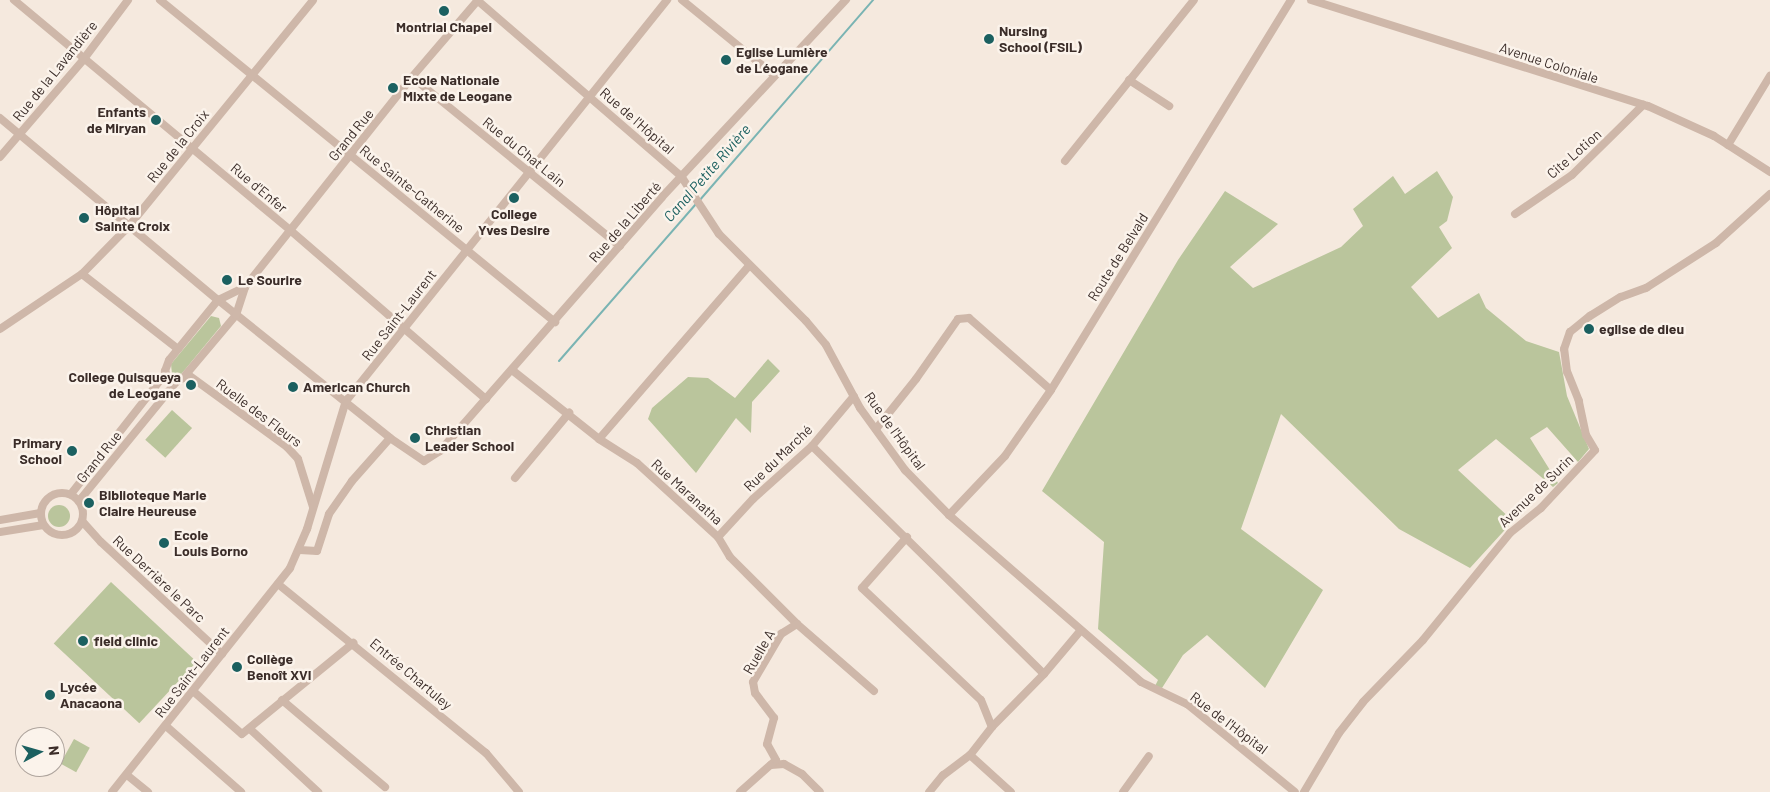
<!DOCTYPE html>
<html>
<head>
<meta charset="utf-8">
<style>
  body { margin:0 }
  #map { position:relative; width:1770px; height:792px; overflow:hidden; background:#f5e9de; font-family:Barlow,sans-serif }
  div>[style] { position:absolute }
  .green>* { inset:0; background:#bac59c; transform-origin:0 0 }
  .round { border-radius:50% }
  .stream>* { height:2px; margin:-1px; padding:0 1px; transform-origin:1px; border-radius:1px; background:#7ab4b3 }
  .minor>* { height:8px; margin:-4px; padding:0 4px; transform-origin:4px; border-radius:4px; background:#ceb7a9 }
  .minor>.ring { margin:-4px; padding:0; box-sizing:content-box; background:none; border:8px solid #ceb7a9; border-radius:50% }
  .dots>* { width:14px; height:14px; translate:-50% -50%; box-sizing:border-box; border:2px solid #fbf3eb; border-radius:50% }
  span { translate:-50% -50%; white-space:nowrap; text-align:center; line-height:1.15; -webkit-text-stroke:5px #fbf3eb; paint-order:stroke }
  .poi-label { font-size:14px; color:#3b2d29; font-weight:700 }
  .left { translate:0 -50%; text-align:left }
  .right { translate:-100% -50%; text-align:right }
  .street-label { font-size:14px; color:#3b2d29 }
  .water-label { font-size:15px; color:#1b6060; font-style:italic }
  .north { position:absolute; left:15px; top:727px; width:50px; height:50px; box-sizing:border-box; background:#fbf3eb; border:1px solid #aea49d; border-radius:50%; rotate:84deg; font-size:14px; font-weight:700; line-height:20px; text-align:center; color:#3b2d29 }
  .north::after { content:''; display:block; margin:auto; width:18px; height:22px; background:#1b6060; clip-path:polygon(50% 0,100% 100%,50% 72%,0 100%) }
</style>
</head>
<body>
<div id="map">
  <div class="green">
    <div style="clip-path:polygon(1437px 171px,1453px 197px,1447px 221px,1439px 227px,1452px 248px,1411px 287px,1438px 318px,1479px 293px,1486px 308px,1526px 341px,1559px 352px,1567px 396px,1589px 449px,1578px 462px,1547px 427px,1530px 438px,1558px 483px,1553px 487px,1496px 439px,1458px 470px,1513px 521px,1470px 568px,1399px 529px,1281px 414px,1241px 529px,1323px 590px,1265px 688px,1207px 635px,1183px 655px,1162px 688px,1155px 686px,1158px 680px,1098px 629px,1104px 542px,1042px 491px,1178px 260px,1225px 191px,1278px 224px,1230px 267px,1253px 288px,1341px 247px,1363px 226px,1353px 209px,1393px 176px,1405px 194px)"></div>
    <div style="clip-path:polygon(211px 316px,219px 318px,221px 326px,183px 372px,179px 376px,172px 374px,171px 364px)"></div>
    <div style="clip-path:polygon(768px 359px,780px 371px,752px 402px,751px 433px,736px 418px,696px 473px,648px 419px,652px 408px,688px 377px,708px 378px,735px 398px)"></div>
    <div style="left:172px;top:410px;width:27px;height:40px;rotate:42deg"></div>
    <div class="round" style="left:48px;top:505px;width:22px;height:22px"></div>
    <div style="left:111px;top:582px;width:117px;height:84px;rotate:43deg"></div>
    <div style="left:74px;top:739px;width:18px;height:28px;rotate:29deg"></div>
  </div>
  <div class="stream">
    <div style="left:699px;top:201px;width:266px;rotate:-49.1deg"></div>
    <div style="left:559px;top:361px;width:208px;rotate:-48.9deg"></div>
  </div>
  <div class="minor">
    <div style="left:14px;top:0;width:359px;rotate:39.8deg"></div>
    <div style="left:290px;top:230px;width:259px;rotate:40.8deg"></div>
    <div style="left:160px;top:0;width:510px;rotate:39.19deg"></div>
    <div style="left:477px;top:0;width:269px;rotate:40.8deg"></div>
    <div style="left:681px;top:176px;width:69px;rotate:56.8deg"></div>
    <div style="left:719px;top:234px;width:123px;rotate:45deg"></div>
    <div style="left:806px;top:321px;width:31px;rotate:50deg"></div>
    <div style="left:826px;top:345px;width:72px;rotate:61.6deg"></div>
    <div style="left:860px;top:408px;width:77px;rotate:54deg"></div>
    <div style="left:905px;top:470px;width:63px;rotate:45.6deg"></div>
    <div style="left:949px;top:515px;width:254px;rotate:41deg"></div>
    <div style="left:1141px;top:682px;width:51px;rotate:25.6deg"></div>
    <div style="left:1187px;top:704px;width:139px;rotate:39.2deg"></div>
    <div style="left:682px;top:0;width:119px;rotate:39.2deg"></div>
    <div style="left:1311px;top:0;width:353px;rotate:17.5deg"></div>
    <div style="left:1648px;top:106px;width:72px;rotate:24.4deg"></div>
    <div style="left:1714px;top:136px;width:67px;rotate:32.7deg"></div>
    <div style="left:412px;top:77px;width:268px;rotate:39.1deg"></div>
    <div style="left:1129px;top:80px;width:48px;rotate:33deg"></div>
    <div style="left:0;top:118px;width:284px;rotate:39.9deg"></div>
    <div style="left:218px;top:300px;width:221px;rotate:38.7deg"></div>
    <div style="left:390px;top:438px;width:41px;rotate:34.1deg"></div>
    <div style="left:424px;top:461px;width:19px;rotate:-32deg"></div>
    <div style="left:440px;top:451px;width:337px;rotate:-48.8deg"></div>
    <div style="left:662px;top:197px;width:270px;rotate:-47deg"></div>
    <div style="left:1728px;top:145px;width:81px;rotate:-58.7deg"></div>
    <div style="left:0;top:157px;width:128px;rotate:-49.4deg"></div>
    <div style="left:83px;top:60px;width:75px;rotate:-53.1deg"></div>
    <div style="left:1065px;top:161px;width:206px;rotate:-51.3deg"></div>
    <div style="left:1515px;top:214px;width:69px;rotate:-34.4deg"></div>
    <div style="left:1572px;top:175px;width:100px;rotate:-44.6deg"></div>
    <div style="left:82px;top:274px;width:122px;rotate:38deg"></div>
    <div style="left:245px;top:287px;width:30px;rotate:154deg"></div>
    <div style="left:218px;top:300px;width:77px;rotate:129.2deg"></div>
    <div style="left:169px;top:360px;width:12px;rotate:110deg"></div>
    <div style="left:165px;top:371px;width:10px;rotate:66deg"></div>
    <div style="left:169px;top:380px;width:7px;rotate:16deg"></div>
    <div style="left:176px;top:382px;width:8px;rotate:-30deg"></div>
    <div style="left:183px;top:378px;width:82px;rotate:-49.9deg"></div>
    <div style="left:236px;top:315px;width:29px;rotate:-72deg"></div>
    <div style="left:245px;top:287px;width:268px;rotate:-51.5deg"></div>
    <div style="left:412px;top:77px;width:101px;rotate:-49.4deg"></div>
    <div style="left:0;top:329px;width:99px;rotate:-33.9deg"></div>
    <div style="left:82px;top:274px;width:67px;rotate:-45.6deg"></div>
    <div style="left:129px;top:226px;width:291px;rotate:-50.8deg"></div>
    <div style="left:512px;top:370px;width:111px;rotate:38.4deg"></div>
    <div style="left:599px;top:439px;width:45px;rotate:32.3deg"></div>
    <div style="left:637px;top:463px;width:110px;rotate:42.4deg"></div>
    <div style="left:718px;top:537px;width:23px;rotate:59deg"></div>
    <div style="left:730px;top:557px;width:95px;rotate:45deg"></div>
    <div style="left:797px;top:624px;width:102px;rotate:41deg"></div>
    <div style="left:187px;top:374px;width:124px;rotate:36.1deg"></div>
    <div style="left:287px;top:447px;width:16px;rotate:47deg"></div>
    <div style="left:298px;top:459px;width:50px;rotate:72.6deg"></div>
    <div style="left:876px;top:429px;width:64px;rotate:-51.3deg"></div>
    <div style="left:916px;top:379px;width:73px;rotate:-55deg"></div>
    <div style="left:958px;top:319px;width:11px;rotate:-5deg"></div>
    <div style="left:969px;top:318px;width:109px;rotate:41.3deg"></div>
    <div style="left:599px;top:439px;width:229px;rotate:-49.1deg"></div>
    <div style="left:812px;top:446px;width:325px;rotate:44.5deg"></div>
    <div style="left:1044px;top:674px;width:74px;rotate:134.5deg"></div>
    <div style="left:992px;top:727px;width:36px;rotate:128deg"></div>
    <div style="left:970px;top:755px;width:34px;rotate:143deg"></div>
    <div style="left:943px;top:775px;width:22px;rotate:129deg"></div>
    <div style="left:515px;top:478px;width:85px;rotate:-50.3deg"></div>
    <div class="ring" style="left:41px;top:493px;width:34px;height:34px"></div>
    <div style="left:71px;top:494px;width:152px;rotate:-51.9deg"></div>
    <div style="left:79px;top:501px;width:154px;rotate:-50.8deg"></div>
    <div style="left:949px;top:515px;width:81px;rotate:-46.5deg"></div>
    <div style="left:1005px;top:456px;width:80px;rotate:-55.1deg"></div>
    <div style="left:1051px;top:390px;width:458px;rotate:-58.4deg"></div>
    <div style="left:0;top:520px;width:41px;rotate:-9.9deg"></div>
    <div style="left:82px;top:521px;width:28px;rotate:48deg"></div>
    <div style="left:101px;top:542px;width:165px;rotate:42.8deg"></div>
    <div style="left:0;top:532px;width:44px;rotate:-9.2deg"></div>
    <div style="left:718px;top:537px;width:52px;rotate:-47.4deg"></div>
    <div style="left:753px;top:499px;width:79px;rotate:-41.9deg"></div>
    <div style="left:812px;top:446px;width:65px;rotate:-50deg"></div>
    <div style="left:907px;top:537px;width:68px;rotate:131.4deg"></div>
    <div style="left:862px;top:588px;width:163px;rotate:43.3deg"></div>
    <div style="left:981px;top:700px;width:29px;rotate:68deg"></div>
    <div style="left:300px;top:550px;width:17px;rotate:3deg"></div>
    <div style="left:317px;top:551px;width:39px;rotate:-72deg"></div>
    <div style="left:329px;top:514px;width:40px;rotate:-55.1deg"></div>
    <div style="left:352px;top:481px;width:57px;rotate:-48.5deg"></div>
    <div style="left:278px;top:584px;width:268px;rotate:39.1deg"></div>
    <div style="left:486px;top:753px;width:51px;rotate:49.8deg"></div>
    <div style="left:1044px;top:674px;width:57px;rotate:-49.9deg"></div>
    <div style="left:193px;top:691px;width:65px;rotate:41.3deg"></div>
    <div style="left:242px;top:734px;width:144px;rotate:-39.3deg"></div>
    <div style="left:282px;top:700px;width:135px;rotate:40.2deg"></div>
    <div style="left:166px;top:726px;width:100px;rotate:41.3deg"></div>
    <div style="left:250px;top:729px;width:93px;rotate:42.8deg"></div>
    <div style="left:970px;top:755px;width:55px;rotate:42.1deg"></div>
    <div style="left:771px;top:765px;width:13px;rotate:-4deg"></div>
    <div style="left:784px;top:764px;width:21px;rotate:29deg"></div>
    <div style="left:802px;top:774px;width:25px;rotate:45deg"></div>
    <div style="left:127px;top:775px;width:27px;rotate:39deg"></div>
    <div style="left:112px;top:792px;width:286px;rotate:-51.5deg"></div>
    <div style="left:290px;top:568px;width:43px;rotate:-66.4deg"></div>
    <div style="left:307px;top:529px;width:134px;rotate:-73.1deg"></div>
    <div style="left:346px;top:401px;width:514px;rotate:-51.32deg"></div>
    <div style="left:740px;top:792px;width:48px;rotate:-41.6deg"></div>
    <div style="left:776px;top:760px;width:18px;rotate:-119deg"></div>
    <div style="left:767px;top:744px;width:27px;rotate:-75deg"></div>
    <div style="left:774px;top:718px;width:31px;rotate:-127deg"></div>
    <div style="left:755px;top:693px;width:11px;rotate:-100deg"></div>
    <div style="left:753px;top:682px;width:56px;rotate:-59.7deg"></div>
    <div style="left:781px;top:634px;width:19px;rotate:-32deg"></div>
    <div style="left:1123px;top:792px;width:44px;rotate:-54.2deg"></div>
    <div style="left:1304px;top:792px;width:69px;rotate:-59.3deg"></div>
    <div style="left:1339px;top:733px;width:39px;rotate:-52deg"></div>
    <div style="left:1363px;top:702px;width:86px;rotate:-45.9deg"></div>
    <div style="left:1423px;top:640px;width:138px;rotate:-50.9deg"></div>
    <div style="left:1510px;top:533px;width:40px;rotate:-39deg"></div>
    <div style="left:1541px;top:508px;width:79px;rotate:-47deg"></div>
    <div style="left:1595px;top:450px;width:17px;rotate:-121deg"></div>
    <div style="left:1586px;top:435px;width:35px;rotate:-102deg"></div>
    <div style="left:1579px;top:401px;width:31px;rotate:-112deg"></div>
    <div style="left:1567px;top:372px;width:23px;rotate:-97deg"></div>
    <div style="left:1564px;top:349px;width:18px;rotate:-71deg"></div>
    <div style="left:1570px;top:332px;width:26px;rotate:-39deg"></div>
    <div style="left:1590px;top:316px;width:36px;rotate:-32deg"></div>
    <div style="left:1621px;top:297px;width:27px;rotate:-20deg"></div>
    <div style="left:1646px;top:288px;width:83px;rotate:-32.7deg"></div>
    <div style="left:1716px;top:243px;width:73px;rotate:-42.2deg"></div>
  </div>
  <div class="dots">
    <div style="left:444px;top:11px;background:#1b6060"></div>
    <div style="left:989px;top:39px;background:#1b6060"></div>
    <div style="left:726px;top:60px;background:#1b6060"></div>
    <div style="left:393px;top:88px;background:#1b6060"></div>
    <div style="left:156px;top:120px;background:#1b6060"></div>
    <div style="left:514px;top:198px;background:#1b6060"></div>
    <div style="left:84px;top:218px;background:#1b6060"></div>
    <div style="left:227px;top:280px;background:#1b6060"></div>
    <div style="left:1589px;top:329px;background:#1b6060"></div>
    <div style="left:191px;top:385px;background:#1b6060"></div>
    <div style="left:293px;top:387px;background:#1b6060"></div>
    <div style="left:415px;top:438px;background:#1b6060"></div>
    <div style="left:72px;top:451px;background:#1b6060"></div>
    <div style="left:89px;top:503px;background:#1b6060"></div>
    <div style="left:164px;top:543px;background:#1b6060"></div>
    <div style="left:83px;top:641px;background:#1b6060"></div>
    <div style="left:237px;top:667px;background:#1b6060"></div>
    <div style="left:50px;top:695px;background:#1b6060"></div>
  </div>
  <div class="poi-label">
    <span style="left:444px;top:27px">Montrial Chapel</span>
    <span class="left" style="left:999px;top:39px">Nursing<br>School (FSIL)</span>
    <span class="left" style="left:736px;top:60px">Eglise Lumière<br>de Léogane</span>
    <span class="left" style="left:403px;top:88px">Ecole Nationale<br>Mixte de Leogane</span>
    <span class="right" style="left:146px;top:120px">Enfants<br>de Miryan</span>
    <span class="left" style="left:95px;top:218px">Hôpital<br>Sainte Croix</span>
    <span style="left:514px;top:222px">College<br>Yves Desire</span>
    <span class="left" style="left:238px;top:280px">Le Sourire</span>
    <span class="left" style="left:1599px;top:329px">eglise de dieu</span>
    <span class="right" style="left:181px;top:385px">College Quisqueya<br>de Leogane</span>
    <span class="left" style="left:303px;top:387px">American Church</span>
    <span class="left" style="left:425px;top:438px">Christian<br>Leader School</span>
    <span class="right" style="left:62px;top:451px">Primary<br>School</span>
    <span class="left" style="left:99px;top:503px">Biblioteque Marie<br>Claire Heureuse</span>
    <span class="left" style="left:174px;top:543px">Ecole<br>Louis Borno</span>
    <span class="left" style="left:94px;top:641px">field clinic</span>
    <span class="left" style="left:247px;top:667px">Collège<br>Benoît XVI</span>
    <span class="left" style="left:60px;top:695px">Lycée<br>Anacaona</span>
  </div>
  <div class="street-label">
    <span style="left:1549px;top:63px;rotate:18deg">Avenue Coloniale</span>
    <span style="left:55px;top:71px;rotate:-51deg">Rue de la Lavandière</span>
    <span style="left:637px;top:121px;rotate:41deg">Rue de l'Hôpital</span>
    <span style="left:351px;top:135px;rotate:-51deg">Grand Rue</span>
    <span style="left:178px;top:146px;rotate:-51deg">Rue de la Croix</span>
    <span style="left:524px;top:152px;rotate:39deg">Rue du Chat Lain</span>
    <span style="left:1574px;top:154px;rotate:-41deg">Cite Lotion</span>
    <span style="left:259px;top:188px;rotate:40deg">Rue d'Enfer</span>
    <span style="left:412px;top:189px;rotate:39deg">Rue Sainte-Catherine</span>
    <span style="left:625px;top:222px;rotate:-49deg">Rue de la Liberté</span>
    <span style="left:1118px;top:257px;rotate:-58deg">Route de Belvald</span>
    <span style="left:399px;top:315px;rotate:-52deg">Rue Saint-Laurent</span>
    <span style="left:259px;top:413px;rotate:37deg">Ruelle des Fleurs</span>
    <span style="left:895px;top:431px;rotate:54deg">Rue de l'Hôpital</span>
    <span style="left:99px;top:457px;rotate:-51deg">Grand Rue</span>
    <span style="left:778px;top:458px;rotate:-44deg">Rue du Marché</span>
    <span style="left:1536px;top:491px;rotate:-44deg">Avenue de Surin</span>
    <span style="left:687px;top:492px;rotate:42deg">Rue Maranatha</span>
    <span style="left:159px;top:579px;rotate:43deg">Rue Derrière le Parc</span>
    <span style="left:759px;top:652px;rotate:-60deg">Ruelle A</span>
    <span style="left:192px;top:672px;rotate:-52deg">Rue Saint-Laurent</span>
    <span style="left:411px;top:674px;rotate:40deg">Entrée Chartuley</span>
    <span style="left:1229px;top:723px;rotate:37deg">Rue de l'Hôpital</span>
  </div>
  <div class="water-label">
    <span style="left:707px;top:173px;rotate:-49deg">Canal Petite Rivière</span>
  </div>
  <div class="north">N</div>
</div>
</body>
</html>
